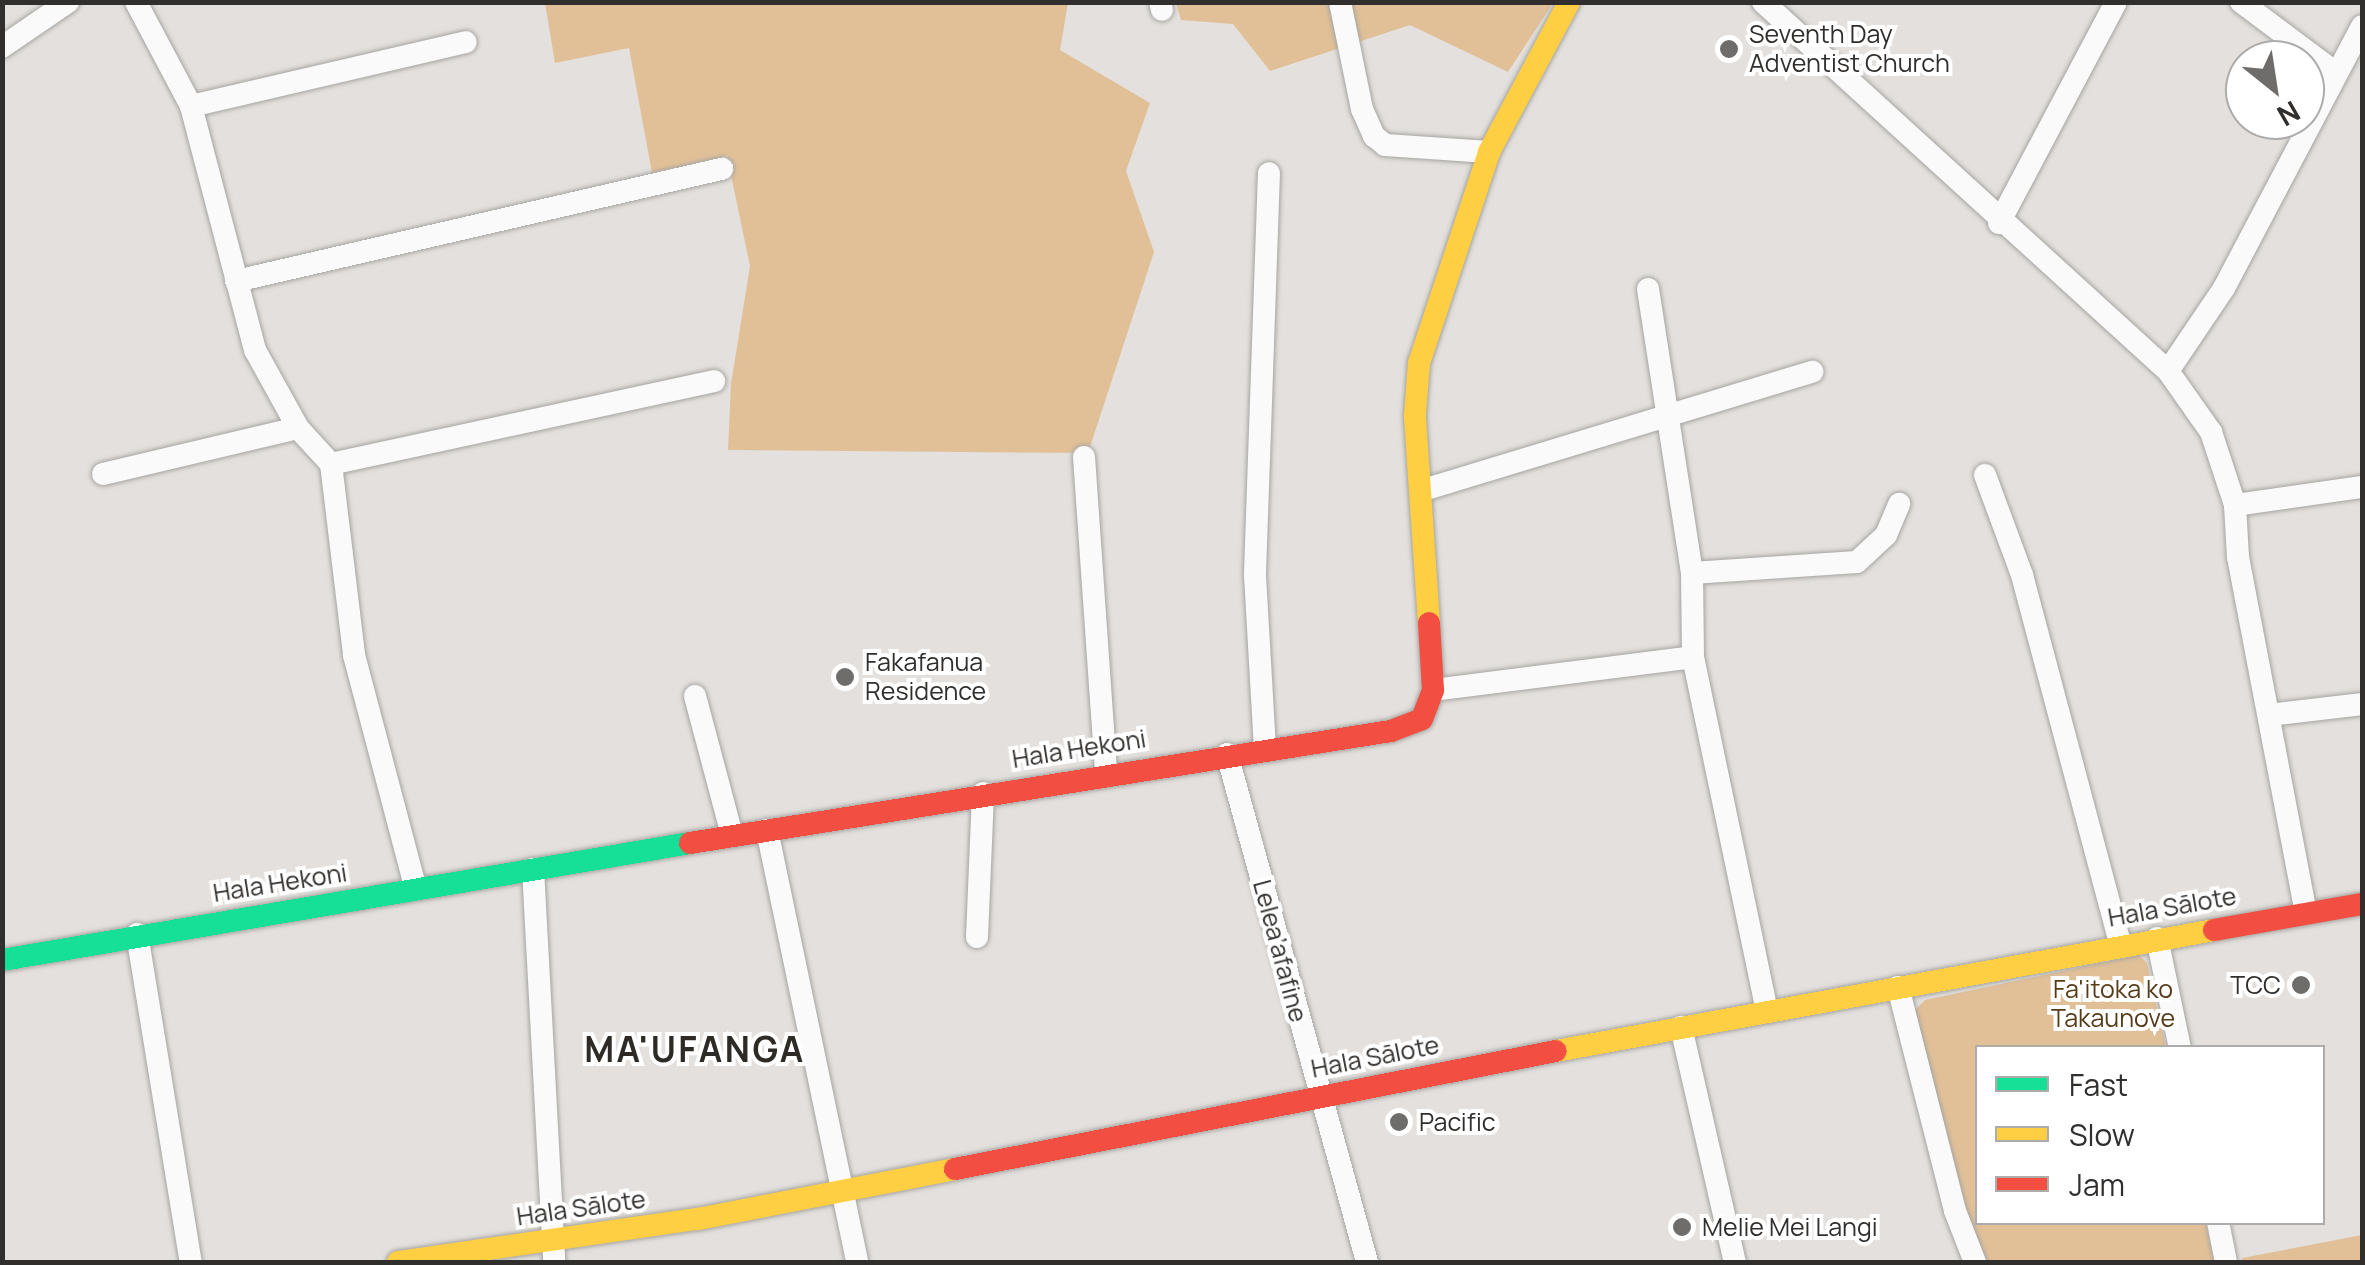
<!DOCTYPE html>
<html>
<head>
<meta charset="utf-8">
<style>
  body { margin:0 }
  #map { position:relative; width:2365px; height:1265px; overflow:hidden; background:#e3e0dd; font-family:Manrope,sans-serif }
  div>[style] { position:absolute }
  .green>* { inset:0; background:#e1c098 }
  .roads { filter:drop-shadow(0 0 2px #a6a5a2) drop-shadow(0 0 2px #a6a5a2) }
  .street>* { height:22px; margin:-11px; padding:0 11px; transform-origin:11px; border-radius:11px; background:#fbfafa }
  .fast>* { height:22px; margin:-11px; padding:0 11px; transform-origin:11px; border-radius:11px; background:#16e098 }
  .slow>* { height:22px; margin:-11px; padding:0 11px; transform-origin:11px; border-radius:11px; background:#ffcf43 }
  .jam>* { height:22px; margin:-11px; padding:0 11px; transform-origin:11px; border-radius:11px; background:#f24e42 }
  .dots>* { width:28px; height:28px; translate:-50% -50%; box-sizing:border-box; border:5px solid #fff; border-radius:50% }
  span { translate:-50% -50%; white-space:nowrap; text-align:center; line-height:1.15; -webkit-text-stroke:8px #fff; paint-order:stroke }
  .poi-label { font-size:25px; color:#312f2d }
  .left { translate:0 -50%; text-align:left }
  .right { translate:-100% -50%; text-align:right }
  .street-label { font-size:25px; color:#312f2d }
  .park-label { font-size:25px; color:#573c1a }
  .district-label { font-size:35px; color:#2e2a26; font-weight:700; letter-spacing:2.5px }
  .frame { position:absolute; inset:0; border:5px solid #312f2d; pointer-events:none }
  .legend { position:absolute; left:1975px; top:1045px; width:350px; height:180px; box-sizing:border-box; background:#fff; border:2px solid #adacab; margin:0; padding:12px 18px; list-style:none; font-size:30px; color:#312f2d }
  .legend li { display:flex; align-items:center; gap:20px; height:50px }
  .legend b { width:50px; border:2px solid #adacab }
  .north { position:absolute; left:2225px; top:40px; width:100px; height:100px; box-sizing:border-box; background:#fff; border:2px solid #adacab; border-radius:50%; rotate:150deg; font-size:28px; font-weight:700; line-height:40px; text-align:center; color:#312f2d }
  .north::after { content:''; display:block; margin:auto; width:35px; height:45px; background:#6f6d6b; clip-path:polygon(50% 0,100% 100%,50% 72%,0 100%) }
</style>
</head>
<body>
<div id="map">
  <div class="green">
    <div style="clip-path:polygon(545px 3px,1068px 3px,1060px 50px,1150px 103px,1126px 171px,1154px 252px,1088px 453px,728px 450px,731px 384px,750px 266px,727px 156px,652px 173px,629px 48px,555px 63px)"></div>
    <div style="clip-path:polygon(1176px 3px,1553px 3px,1508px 72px,1410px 25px,1270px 71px,1233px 24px,1181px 20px)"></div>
    <div style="clip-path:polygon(2139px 955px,2147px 963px,2166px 1047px,1978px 1048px,1978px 1222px,2206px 1223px,2214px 1262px,1984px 1262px,1945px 1150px,1913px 1012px,1925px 1000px)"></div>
    <div style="clip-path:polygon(2362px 1235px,2362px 1262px,2243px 1262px,2242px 1258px)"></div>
  </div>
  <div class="roads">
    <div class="street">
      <div style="left:136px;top:2px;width:118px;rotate:62.1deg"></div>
      <div style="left:191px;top:106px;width:252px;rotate:75.3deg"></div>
      <div style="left:255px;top:350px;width:89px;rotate:61.1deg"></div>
      <div style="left:298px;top:428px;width:49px;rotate:47.5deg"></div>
      <div style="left:331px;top:464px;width:192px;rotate:83.1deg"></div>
      <div style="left:354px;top:655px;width:242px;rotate:75.2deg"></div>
      <div style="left:1160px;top:2px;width:8px;rotate:76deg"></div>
      <div style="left:1340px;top:2px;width:109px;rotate:78.4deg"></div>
      <div style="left:1362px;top:109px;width:30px;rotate:66deg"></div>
      <div style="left:1374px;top:136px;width:14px;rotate:39deg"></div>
      <div style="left:1385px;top:145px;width:104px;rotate:3.9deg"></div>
      <div style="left:1763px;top:2px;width:548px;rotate:42.34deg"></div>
      <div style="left:2168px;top:371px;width:75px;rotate:54.8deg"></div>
      <div style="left:2211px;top:432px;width:77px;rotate:71.8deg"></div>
      <div style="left:2235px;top:505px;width:52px;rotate:86.7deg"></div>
      <div style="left:2238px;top:557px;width:361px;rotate:79.2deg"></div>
      <div style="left:2241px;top:2px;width:119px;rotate:36.8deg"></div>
      <div style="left:2px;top:47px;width:80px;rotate:-34.3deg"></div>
      <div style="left:191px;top:106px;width:282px;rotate:-13.1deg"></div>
      <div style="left:1999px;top:223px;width:250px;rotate:-62.1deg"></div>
      <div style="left:236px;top:281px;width:499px;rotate:-13deg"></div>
      <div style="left:1648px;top:289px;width:287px;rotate:81.2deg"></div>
      <div style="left:1692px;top:573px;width:84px;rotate:89.3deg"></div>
      <div style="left:1693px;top:657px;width:361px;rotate:78.2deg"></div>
      <div style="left:2168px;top:371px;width:100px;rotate:-56deg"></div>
      <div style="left:2224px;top:288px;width:296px;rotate:-62.2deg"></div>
      <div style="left:1084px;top:457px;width:316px;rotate:86deg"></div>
      <div style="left:331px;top:464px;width:392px;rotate:-12.2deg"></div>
      <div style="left:103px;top:474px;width:200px;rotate:-13.3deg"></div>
      <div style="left:1985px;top:475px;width:107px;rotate:69.7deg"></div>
      <div style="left:2022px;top:575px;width:382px;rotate:75.1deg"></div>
      <div style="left:1423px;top:490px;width:407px;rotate:-16.9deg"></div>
      <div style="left:2235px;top:505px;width:128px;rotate:-8.1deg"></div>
      <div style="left:1692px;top:573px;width:165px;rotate:-3.8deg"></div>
      <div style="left:1857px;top:562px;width:40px;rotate:-43deg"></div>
      <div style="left:1886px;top:535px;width:34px;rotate:-67deg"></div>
      <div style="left:1433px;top:690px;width:262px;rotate:-7.2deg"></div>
      <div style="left:695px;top:696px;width:144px;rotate:75.1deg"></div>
      <div style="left:2269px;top:715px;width:94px;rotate:-6.7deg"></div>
      <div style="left:1265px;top:749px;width:176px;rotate:-93.3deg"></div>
      <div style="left:1255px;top:573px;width:400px;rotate:-88deg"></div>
      <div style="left:1227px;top:754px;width:527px;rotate:74.59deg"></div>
      <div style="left:767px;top:830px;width:441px;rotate:78.2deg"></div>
      <div style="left:533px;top:869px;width:394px;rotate:86.9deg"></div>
      <div style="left:137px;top:934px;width:332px;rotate:80.7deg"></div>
      <div style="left:977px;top:937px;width:144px;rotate:-87.6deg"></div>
      <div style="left:2157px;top:938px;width:112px;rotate:78.2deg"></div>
      <div style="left:1898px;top:987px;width:231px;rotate:75.7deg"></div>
      <div style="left:1955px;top:1211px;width:55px;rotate:68.6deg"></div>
      <div style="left:1681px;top:1027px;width:241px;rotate:77.1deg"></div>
      <div style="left:2218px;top:1222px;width:41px;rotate:78.7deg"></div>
    </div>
    <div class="fast">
      <div style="left:2px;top:960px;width:698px;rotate:-9.65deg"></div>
    </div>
    <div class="slow">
      <div style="left:1429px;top:623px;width:208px;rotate:-93.9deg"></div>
      <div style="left:1415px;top:415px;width:52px;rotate:-85.6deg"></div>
      <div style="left:1419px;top:363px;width:222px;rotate:-71.6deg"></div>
      <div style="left:1489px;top:152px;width:170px;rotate:-61.9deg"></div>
      <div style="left:1556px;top:1051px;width:669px;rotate:-10.42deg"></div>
      <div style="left:398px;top:1262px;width:303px;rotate:-8.2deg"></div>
      <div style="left:698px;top:1219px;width:262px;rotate:-11deg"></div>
    </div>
    <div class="jam">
      <div style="left:690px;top:843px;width:710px;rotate:-9.08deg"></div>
      <div style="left:1391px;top:731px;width:33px;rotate:-21deg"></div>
      <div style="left:1422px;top:719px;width:31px;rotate:-69deg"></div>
      <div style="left:1433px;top:690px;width:67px;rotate:-93.4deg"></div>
      <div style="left:2214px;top:930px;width:150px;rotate:-10deg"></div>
      <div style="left:955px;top:1169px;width:612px;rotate:-11.11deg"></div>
    </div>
  </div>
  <div class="dots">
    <div style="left:1729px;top:49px;background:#6f6d6b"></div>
    <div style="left:845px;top:677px;background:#6f6d6b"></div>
    <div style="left:2301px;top:985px;background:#6f6d6b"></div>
    <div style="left:1399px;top:1122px;background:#6f6d6b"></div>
    <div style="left:1682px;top:1227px;background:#6f6d6b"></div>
  </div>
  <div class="poi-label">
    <span class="left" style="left:1749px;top:49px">Seventh Day<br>Adventist Church</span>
    <span class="left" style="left:865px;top:677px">Fakafanua<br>Residence</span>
    <span class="right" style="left:2281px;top:985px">TCC</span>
    <span class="left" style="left:1419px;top:1122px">Pacific</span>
    <span class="left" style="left:1702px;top:1227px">Melie Mei Langi</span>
  </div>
  <div class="street-label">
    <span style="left:1079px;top:749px;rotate:-9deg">Hala Hekoni</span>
    <span style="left:280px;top:883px;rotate:-9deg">Hala Hekoni</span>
    <span style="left:2172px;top:907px;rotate:-10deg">Hala Sālote</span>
    <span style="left:1280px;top:951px;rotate:75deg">Lelea’afafine</span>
    <span style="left:1375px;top:1057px;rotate:-11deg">Hala Sālote</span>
    <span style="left:581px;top:1208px;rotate:-8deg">Hala Sālote</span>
  </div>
  <div class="park-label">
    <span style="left:2113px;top:1004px">Fa'itoka ko<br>Takaunove</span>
  </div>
  <div class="district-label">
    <span style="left:695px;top:1049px">MA'UFANGA</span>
  </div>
  <div class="frame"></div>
  <ul class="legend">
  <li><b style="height:12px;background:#16e098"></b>Fast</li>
  <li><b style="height:12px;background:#ffcf43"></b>Slow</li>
  <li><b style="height:12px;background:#f24e42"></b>Jam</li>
  </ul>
  <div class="north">N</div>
</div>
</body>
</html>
